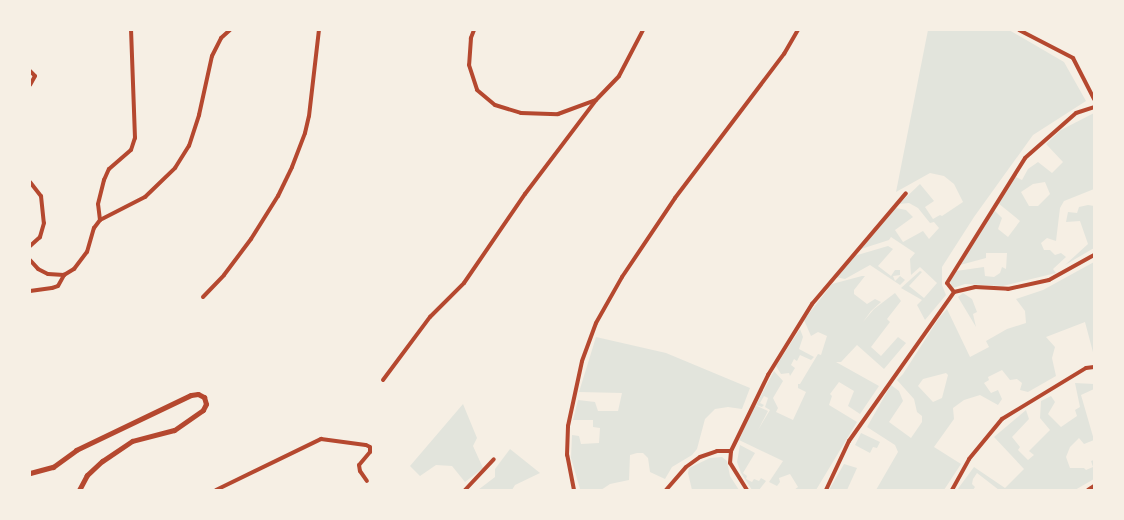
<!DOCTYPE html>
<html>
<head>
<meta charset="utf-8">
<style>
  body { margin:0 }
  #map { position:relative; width:1124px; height:520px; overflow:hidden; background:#f6efe4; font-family:Roboto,sans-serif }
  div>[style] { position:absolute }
  .green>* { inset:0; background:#e2e4dc }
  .minor>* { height:4px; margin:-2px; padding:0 2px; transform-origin:2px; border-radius:2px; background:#b5482f }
  .secondary>* { height:5px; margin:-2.5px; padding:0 2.5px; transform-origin:2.5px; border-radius:2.5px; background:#b5482f }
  span { translate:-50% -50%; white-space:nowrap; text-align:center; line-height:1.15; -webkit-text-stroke:5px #f6efe4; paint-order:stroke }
  .frame { position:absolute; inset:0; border:31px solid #f6efe4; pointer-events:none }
</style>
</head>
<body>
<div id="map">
  <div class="green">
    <div style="clip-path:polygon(928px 30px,1009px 30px,1064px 62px,1086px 101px,1033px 135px,974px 217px,942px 267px,942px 285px,946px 295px,925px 320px,917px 305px,922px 300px,901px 288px,920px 271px,922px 272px,909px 286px,924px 298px,937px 283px,920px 267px,911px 275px,910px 259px,915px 253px,891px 237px,889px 240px,861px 249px,896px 208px,906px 210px,913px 217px,895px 230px,903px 242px,923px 231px,929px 239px,939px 228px,934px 222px,930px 223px,918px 208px,909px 203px,899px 204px,920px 184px,934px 201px,925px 207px,933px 219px,940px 215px,942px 216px,963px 202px,954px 184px,944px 176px,930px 173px,896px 192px)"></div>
    <div style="clip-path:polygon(evenodd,1094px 113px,1094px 189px,1064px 201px,1060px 208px,1056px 241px,1047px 238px,1041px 243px,1044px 250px,1050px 250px,1055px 255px,1061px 253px,1066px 257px,1053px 269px,1056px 273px,1003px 286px,965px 284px,953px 288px,950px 282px,956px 271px,984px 267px,985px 276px,994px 277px,1000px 273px,1002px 267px,1006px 269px,1007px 253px,986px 253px,986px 258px,960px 265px,994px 210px,1002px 218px,998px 229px,1008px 237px,1020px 221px,998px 203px,1007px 188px,1016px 177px,1022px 180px,1028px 169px,1038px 162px,1052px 173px,1063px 162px,1046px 144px,1061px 130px,1094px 113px,1045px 182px,1050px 194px,1038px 206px,1029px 206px,1021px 192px,1033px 184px,1045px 182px)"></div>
    <div style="clip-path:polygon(1088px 205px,1094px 206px,1094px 248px,1065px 265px,1088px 244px,1080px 221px,1066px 222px,1068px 212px,1077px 213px,1079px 207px)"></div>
    <div style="clip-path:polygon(888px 246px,893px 249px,878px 266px,891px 276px,895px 270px,900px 270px,900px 275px,893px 276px,895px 281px,900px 276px,905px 280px,900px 285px,870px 265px,845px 279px,836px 277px,854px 256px)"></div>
    <div style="clip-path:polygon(evenodd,1094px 262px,1094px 356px,1085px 322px,1046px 337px,1055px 347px,1052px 358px,1056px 376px,1028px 392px,1020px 390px,1022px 383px,1017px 379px,1010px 380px,1002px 370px,988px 377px,989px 380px,984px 383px,991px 393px,998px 390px,1002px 399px,998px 405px,980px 395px,964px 400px,953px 408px,954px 419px,934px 447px,961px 464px,944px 490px,876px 490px,898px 452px,895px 445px,867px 427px,891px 385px,899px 391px,903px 401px,889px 422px,911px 438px,922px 422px,922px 416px,917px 412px,914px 399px,897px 380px,903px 374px,939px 318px,947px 309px,970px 357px,989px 347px,986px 341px,1007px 329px,1026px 323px,1025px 311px,1016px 299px,1043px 290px,1094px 262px,946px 373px,948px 375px,942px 398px,933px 402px,918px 386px,923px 379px,946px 373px)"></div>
    <div style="clip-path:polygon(862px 276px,865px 276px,854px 290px,854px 294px,867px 304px,875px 299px,881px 302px,871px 311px,863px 322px,874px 309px,895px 293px,901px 301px,887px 319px,890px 322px,871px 347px,881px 356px,898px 337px,906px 343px,884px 369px,857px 345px,841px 362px,836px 362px,879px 386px,860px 414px,848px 406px,854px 391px,839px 382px,830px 394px,832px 396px,829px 405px,857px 422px,816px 490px,794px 490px,798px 487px,790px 474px,779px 478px,780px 482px,777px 486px,769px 482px,783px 461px,739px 440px,755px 405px,768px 411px,758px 430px,770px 410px,765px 407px,768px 398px,764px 396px,760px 403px,764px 405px,762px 407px,756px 405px,774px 371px,783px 381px,773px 398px,778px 408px,776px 412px,793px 420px,806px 392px,798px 388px,798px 384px,800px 384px,818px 354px,821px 355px,827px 336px,818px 332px,811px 336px,804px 320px,832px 284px)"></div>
    <div style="clip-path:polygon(963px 293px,972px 299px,977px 312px,973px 314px,976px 327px,958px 297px)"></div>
    <div style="clip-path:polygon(800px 329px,803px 337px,799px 349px,814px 357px,811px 360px,800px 355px,797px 361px,794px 359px,791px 365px,795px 368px,790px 376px,789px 373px,781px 374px,776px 366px)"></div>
    <div style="clip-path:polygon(596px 337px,666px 353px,750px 388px,742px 409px,728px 407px,715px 409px,705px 419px,697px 449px,692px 455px,672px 467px,665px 479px,650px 472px,648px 458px,643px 453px,637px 453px,630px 455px,629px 480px,610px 484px,601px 490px,580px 489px,571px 458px,572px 435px,579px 436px,581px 444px,599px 443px,600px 428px,593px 427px,593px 420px,573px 420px,578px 400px,595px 402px,598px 411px,618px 411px,622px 393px,579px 392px)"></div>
    <div style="clip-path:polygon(1075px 383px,1094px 384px,1094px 389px,1081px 395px,1094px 440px,1084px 444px,1079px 438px,1070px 447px,1066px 457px,1070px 468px,1084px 468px,1086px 470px,1093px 467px,1091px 461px,1094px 460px,1094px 479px,1075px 490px,999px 490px,977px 473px,973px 479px,972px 484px,975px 487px,973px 490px,957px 490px,974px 467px,1005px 488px,1024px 469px,994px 437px,1026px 410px,1029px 419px,1012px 437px,1020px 447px,1018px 450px,1028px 460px,1034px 455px,1029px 451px,1050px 430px,1040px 418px,1041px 401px,1051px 396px,1055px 402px,1048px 414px,1061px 427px,1077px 416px,1075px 410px,1080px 407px)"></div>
    <div style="clip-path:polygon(463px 404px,477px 438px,473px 446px,483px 468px,465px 482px,452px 466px,436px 465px,420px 476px,410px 466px)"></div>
    <div style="clip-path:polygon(861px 433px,880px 442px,877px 448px,873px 447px,870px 453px,855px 445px)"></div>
    <div style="clip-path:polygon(740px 445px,755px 453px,743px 473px,747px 476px,746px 479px,752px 482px,754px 479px,759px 481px,761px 478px,766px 481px,759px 490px,752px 490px,741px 473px,737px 462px)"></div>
    <div style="clip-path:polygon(510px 449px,540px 473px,515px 485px,512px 490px,478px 490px,495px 477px,495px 469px)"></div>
    <div style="clip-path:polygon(722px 457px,727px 461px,730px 476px,739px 490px,692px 490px,688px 473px,689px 468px,710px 458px)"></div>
    <div style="clip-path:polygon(844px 464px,857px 468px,847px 490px,829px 490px)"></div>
  </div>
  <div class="minor">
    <div style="left:474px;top:30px;width:9px;rotate:111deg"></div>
    <div style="left:471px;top:38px;width:27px;rotate:94deg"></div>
    <div style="left:469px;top:65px;width:26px;rotate:72deg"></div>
    <div style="left:477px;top:90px;width:23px;rotate:40deg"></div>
    <div style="left:495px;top:105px;width:27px;rotate:17deg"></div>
    <div style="left:521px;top:113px;width:37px;rotate:2deg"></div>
    <div style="left:558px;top:114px;width:40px;rotate:-20.2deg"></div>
    <div style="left:1019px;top:30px;width:61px;rotate:27.4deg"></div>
    <div style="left:1073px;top:58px;width:46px;rotate:62.9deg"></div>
    <div style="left:30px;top:71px;width:7px;rotate:45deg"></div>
    <div style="left:35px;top:76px;width:10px;rotate:119deg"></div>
    <div style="left:30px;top:182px;width:18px;rotate:52deg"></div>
    <div style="left:41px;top:196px;width:27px;rotate:84deg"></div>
    <div style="left:44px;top:223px;width:15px;rotate:106deg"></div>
    <div style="left:40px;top:237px;width:13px;rotate:138deg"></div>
    <div style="left:100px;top:220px;width:16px;rotate:-97deg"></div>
    <div style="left:98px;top:204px;width:25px;rotate:-76deg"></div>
    <div style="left:104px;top:180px;width:12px;rotate:-66deg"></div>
    <div style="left:109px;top:169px;width:29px;rotate:-41deg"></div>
    <div style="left:131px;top:150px;width:13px;rotate:-72deg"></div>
    <div style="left:135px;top:138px;width:108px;rotate:-92.1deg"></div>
    <div style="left:30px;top:260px;width:12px;rotate:48deg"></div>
    <div style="left:38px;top:269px;width:11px;rotate:27deg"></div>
    <div style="left:48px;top:274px;width:16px;rotate:4deg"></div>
    <div style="left:64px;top:275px;width:12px;rotate:-31deg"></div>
    <div style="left:74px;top:269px;width:21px;rotate:-53deg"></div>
    <div style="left:87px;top:252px;width:25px;rotate:-74deg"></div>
    <div style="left:94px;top:228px;width:10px;rotate:-53deg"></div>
    <div style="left:100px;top:220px;width:51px;rotate:-27.1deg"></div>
    <div style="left:145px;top:197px;width:42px;rotate:-44deg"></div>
    <div style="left:175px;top:168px;width:26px;rotate:-58deg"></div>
    <div style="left:189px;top:146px;width:33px;rotate:-72deg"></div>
    <div style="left:199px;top:115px;width:60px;rotate:-77.6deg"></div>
    <div style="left:212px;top:56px;width:20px;rotate:-63deg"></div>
    <div style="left:221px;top:38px;width:12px;rotate:-42deg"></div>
    <div style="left:30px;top:291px;width:22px;rotate:-8deg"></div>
    <div style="left:52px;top:288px;width:6px;rotate:-18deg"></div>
    <div style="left:58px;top:286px;width:13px;rotate:-61deg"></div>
    <div style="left:954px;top:292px;width:11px;rotate:-128deg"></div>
    <div style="left:947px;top:283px;width:147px;rotate:-58deg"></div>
    <div style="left:1025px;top:158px;width:68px;rotate:-41.4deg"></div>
    <div style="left:1076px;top:113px;width:19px;rotate:-18deg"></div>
    <div style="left:203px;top:297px;width:30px;rotate:-46deg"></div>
    <div style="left:224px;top:275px;width:45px;rotate:-53.1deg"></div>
    <div style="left:251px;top:239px;width:51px;rotate:-57.9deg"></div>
    <div style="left:278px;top:196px;width:32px;rotate:-64deg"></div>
    <div style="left:292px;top:167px;width:36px;rotate:-69deg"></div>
    <div style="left:305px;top:133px;width:17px;rotate:-77deg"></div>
    <div style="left:309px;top:116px;width:87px;rotate:-83.4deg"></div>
    <div style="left:383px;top:380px;width:79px;rotate:-53.3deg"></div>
    <div style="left:430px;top:317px;width:48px;rotate:-45deg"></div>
    <div style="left:464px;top:283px;width:108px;rotate:-55.6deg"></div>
    <div style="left:525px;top:194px;width:118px;rotate:-52.9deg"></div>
    <div style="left:596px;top:100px;width:33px;rotate:-46deg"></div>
    <div style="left:619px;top:76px;width:52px;rotate:-62.4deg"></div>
    <div style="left:216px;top:490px;width:117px;rotate:-25.9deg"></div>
    <div style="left:321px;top:439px;width:45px;rotate:7.6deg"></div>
    <div style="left:366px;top:445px;width:4px;rotate:27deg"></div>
    <div style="left:370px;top:447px;width:5px;rotate:90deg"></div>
    <div style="left:370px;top:452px;width:17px;rotate:130deg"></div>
    <div style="left:359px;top:465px;width:6px;rotate:81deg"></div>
    <div style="left:360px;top:471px;width:12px;rotate:55deg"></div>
    <div style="left:465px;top:490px;width:42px;rotate:-46.9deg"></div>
    <div style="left:574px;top:490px;width:36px;rotate:-101deg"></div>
    <div style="left:567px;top:455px;width:29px;rotate:-88deg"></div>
    <div style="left:568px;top:426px;width:66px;rotate:-77.8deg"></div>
    <div style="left:582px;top:361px;width:40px;rotate:-69.8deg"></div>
    <div style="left:596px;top:323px;width:53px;rotate:-60.5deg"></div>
    <div style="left:622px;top:277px;width:95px;rotate:-56.1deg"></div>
    <div style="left:675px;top:198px;width:181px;rotate:-52.9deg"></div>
    <div style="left:784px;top:54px;width:28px;rotate:-60deg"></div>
    <div style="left:666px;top:490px;width:30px;rotate:-49deg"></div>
    <div style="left:686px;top:467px;width:17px;rotate:-36deg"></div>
    <div style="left:700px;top:457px;width:18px;rotate:-19deg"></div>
    <div style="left:717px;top:451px;width:14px"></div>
    <div style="left:747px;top:490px;width:32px;rotate:-122deg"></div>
    <div style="left:730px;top:463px;width:12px;rotate:-85deg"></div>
    <div style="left:731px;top:451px;width:85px;rotate:-64deg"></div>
    <div style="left:768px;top:375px;width:84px;rotate:-58.2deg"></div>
    <div style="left:812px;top:304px;width:145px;rotate:-49.7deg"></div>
    <div style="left:826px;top:490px;width:54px;rotate:-64.9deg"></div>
    <div style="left:849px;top:441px;width:182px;rotate:-54.8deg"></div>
    <div style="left:954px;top:292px;width:22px;rotate:-13deg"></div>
    <div style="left:975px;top:287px;width:33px;rotate:3deg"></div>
    <div style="left:1008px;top:289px;width:42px;rotate:-12.4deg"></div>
    <div style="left:1049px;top:280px;width:51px;rotate:-29.1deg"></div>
    <div style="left:952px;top:490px;width:35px;rotate:-61deg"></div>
    <div style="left:969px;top:459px;width:52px;rotate:-50.5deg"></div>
    <div style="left:1002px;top:419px;width:98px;rotate:-31.3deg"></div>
    <div style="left:1086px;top:368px;width:8px;rotate:-7deg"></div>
    <div style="left:1088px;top:490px;width:7px;rotate:-34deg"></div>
  </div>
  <div class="secondary">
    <div style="left:30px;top:473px;width:24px;rotate:-15deg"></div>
    <div style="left:53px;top:467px;width:29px;rotate:-36deg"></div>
    <div style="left:76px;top:450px;width:127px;rotate:-25.6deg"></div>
    <div style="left:191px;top:395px;width:7px;rotate:-8deg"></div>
    <div style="left:198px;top:394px;width:7px;rotate:27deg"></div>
    <div style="left:204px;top:397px;width:7px;rotate:74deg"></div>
    <div style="left:206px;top:404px;width:7px;rotate:117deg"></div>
    <div style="left:203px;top:410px;width:35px;rotate:145deg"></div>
    <div style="left:174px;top:430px;width:43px;rotate:165.3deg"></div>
    <div style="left:132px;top:441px;width:36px;rotate:146deg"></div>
    <div style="left:102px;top:461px;width:21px;rotate:137deg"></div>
    <div style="left:87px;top:475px;width:17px;rotate:118deg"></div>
  </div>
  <div class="frame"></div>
</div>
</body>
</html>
